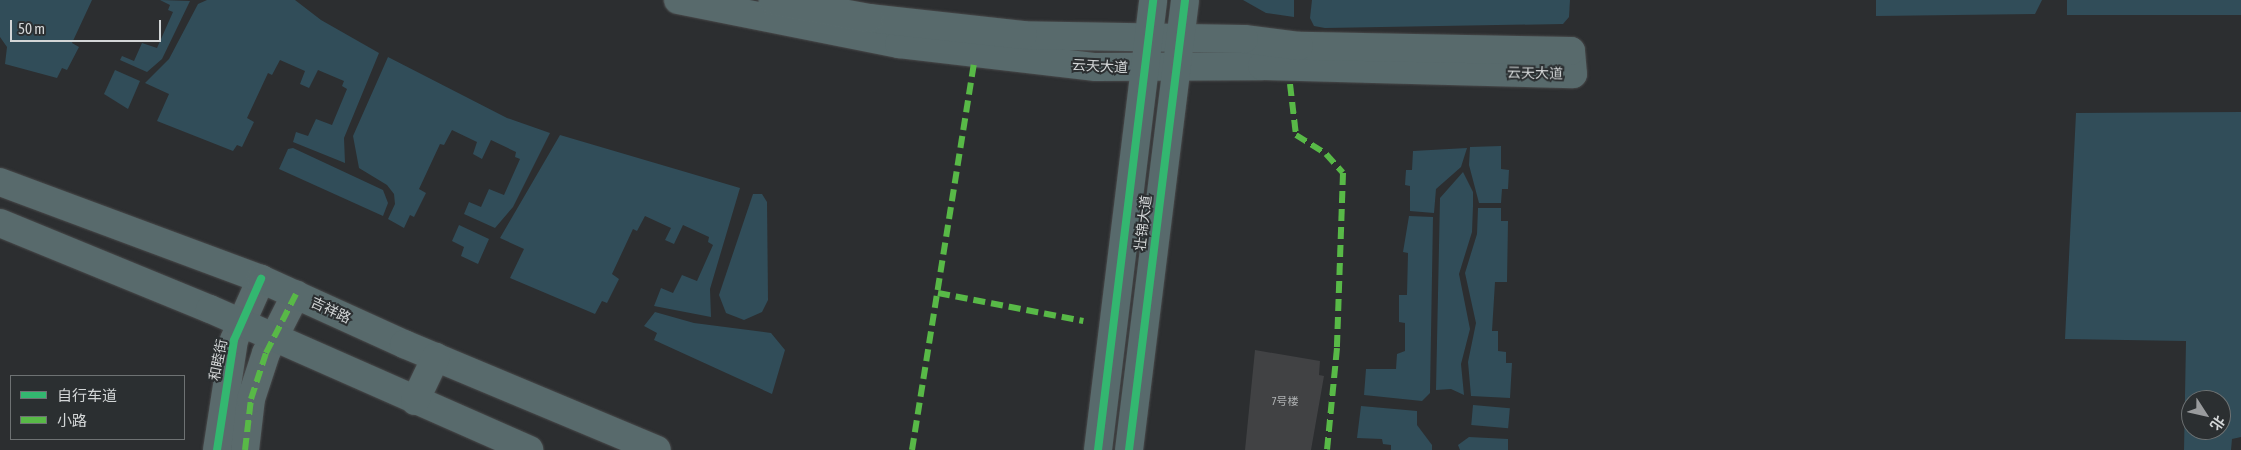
<!DOCTYPE html>
<html>
<head>
<meta charset="utf-8">
<style>
  body { margin:0 }
  #map { position:relative; width:2241px; height:450px; overflow:hidden; background:#2c2e30; font-family:"Asap Condensed","Noto Sans SC",sans-serif }
  div>[style] { position:absolute }
  .green>* { inset:0; background:#314d59; transform-origin:0 0 }
  .building>* { inset:0; background:#414244 }
  .roads { filter:drop-shadow(0 0 1px #48494a) drop-shadow(0 0 1px #48494a) }
  .minor>* { height:28px; margin:-14px; padding:0 14px; transform-origin:14px; border-radius:14px; background:#5a6a6c }
  .major>* { height:28px; margin:-14px; padding:0 14px; transform-origin:14px; border-radius:14px; background:#586a6c }
  .quiet>* { height:6px; margin-top:-3px; transform-origin:0; background:repeating-linear-gradient(90deg,#58b947 0 12px,transparent 0 18px) }
  .cycleway>* { height:8px; margin:-4px; padding:0 4px; transform-origin:4px; border-radius:4px; background:#33b770 }
  span { translate:-50% -50%; white-space:nowrap; text-align:center; line-height:1.15; -webkit-text-stroke:4px #2b2f31; paint-order:stroke }
  .number-label { font-size:11px; color:#aeb1b2 }
  .number-label span { -webkit-text-stroke-width:0 }
  .street-label { font-size:14px; color:#d3d6d7 }
  .legend { position:absolute; left:10px; top:375px; width:175px; height:65px; box-sizing:border-box; background:#2b2f31; border:1px solid #6e7273; margin:0; padding:6px 9px; list-style:none; font-size:15px; color:#d3d6d7 }
  .legend li { display:flex; align-items:center; gap:10px; height:25px }
  .legend b { width:25px; border:1px solid #6e7273 }
  .north { position:absolute; left:2181px; top:390px; width:50px; height:50px; box-sizing:border-box; background:#2b2f31; border:1px solid #6e7273; border-radius:50%; rotate:125deg; font-size:14px; font-weight:700; line-height:20px; text-align:center; color:#d3d6d7 }
  .north::after { content:''; display:block; margin:auto; width:18px; height:22px; background:#999b9d; clip-path:polygon(50% 0,100% 100%,50% 72%,0 100%) }
  .scale { position:absolute; left:10px; top:20px; width:151px; height:22px; box-sizing:border-box; border:2px solid #d3d6d7; border-top:0; padding-left:6px; font-size:15px; line-height:18px; white-space:nowrap; color:#d3d6d7; -webkit-text-stroke:4px #2b2f31; paint-order:stroke }
</style>
</head>
<body>
<div id="map">
  <div class="green">
    <div style="clip-path:polygon(0 0,92px 0,72px 43px,79px 47px,67px 70px,62px 68px,57px 78px,5px 64px,7px 47px,0 37px)"></div>
    <div style="clip-path:polygon(160px 0,190px 1px,162px 59px,147px 72px,120px 60px,122px 56px,134px 61px,142px 43px,157px 48px,173px 12px,168px 10px,170px 5px)"></div>
    <div style="clip-path:polygon(207px 0,295px 0,321px 20px,379px 53px,344px 138px,345px 163px,293px 142px,296px 132px,308px 136px,316px 119px,332px 125px,347px 89px,342px 86px,344px 81px,318px 70px,309px 88px,300px 84px,305px 71px,280px 60px,272px 75px,268px 73px,247px 118px,254px 122px,242px 147px,237px 145px,233px 151px,157px 121px,169px 94px,145px 83px,169px 59px,198px 4px)"></div>
    <div style="clip-path:polygon(1243px 0,1294px 0,1294px 17px,1266px 13px)"></div>
    <div style="clip-path:polygon(1312px 0,1570px 0,1569px 17px,1563px 24px,1325px 28px,1314px 26px,1310px 18px)"></div>
    <div style="clip-path:polygon(1876px 0,2042px 0,2035px 14px,1876px 16px)"></div>
    <div style="left:2067px;top:0;width:174px;height:15px"></div>
    <div style="clip-path:polygon(388px 57px,507px 118px,550px 133px,513px 207px,495px 228px,464px 214px,469px 202px,481px 207px,489px 189px,504px 195px,520px 159px,515px 157px,516px 152px,491px 140px,482px 159px,473px 154px,477px 142px,452px 130px,444px 145px,440px 144px,419px 189px,426px 193px,414px 217px,410px 215px,404px 228px,388px 219px,395px 204px,394px 194px,387px 185px,359px 168px,353px 136px)"></div>
    <div style="clip-path:polygon(115px 70px,140px 81px,128px 109px,104px 94px)"></div>
    <div style="clip-path:polygon(evenodd,2241px 112px,2241px 437px,2232px 439px,2231px 450px,2184px 450px,2186px 341px,2065px 339px,2076px 113px,2241px 112px,2191px 400px,2221px 400px,2221px 430px,2191px 430px,2191px 400px)"></div>
    <div style="clip-path:polygon(560px 135px,740px 188px,710px 289px,711px 317px,654px 306px,661px 288px,673px 293px,682px 275px,697px 281px,713px 245px,708px 242px,709px 237px,683px 225px,674px 244px,665px 240px,671px 228px,645px 216px,637px 231px,633px 229px,612px 274px,619px 279px,607px 303px,602px 301px,595px 314px,510px 278px,524px 249px,500px 238px)"></div>
    <div style="clip-path:polygon(1501px 146px,1501px 169px,1509px 170px,1508px 189px,1502px 189px,1501px 203px,1479px 203px,1469px 165px,1470px 147px)"></div>
    <div style="clip-path:polygon(293px 148px,383px 190px,388px 203px,383px 216px,279px 169px,288px 149px)"></div>
    <div style="clip-path:polygon(1467px 148px,1461px 167px,1436px 189px,1434px 213px,1410px 211px,1410px 186px,1405px 185px,1406px 170px,1412px 170px,1413px 151px)"></div>
    <div style="clip-path:polygon(1463px 172px,1473px 192px,1473px 206px,1472px 232px,1459px 274px,1470px 329px,1461px 364px,1464px 395px,1451px 389px,1436px 390px,1440px 198px)"></div>
    <div style="clip-path:polygon(753px 194px,762px 194px,767px 202px,768px 300px,762px 312px,744px 320px,726px 313px,719px 295px)"></div>
    <div style="clip-path:polygon(1478px 208px,1501px 208px,1501px 221px,1508px 221px,1507px 282px,1495px 282px,1492px 331px,1498px 331px,1498px 351px,1506px 352px,1506px 363px,1512px 363px,1510px 398px,1471px 396px,1468px 362px,1476px 323px,1465px 273px,1477px 234px)"></div>
    <div style="clip-path:polygon(1409px 216px,1433px 217px,1430px 393px,1422px 401px,1364px 395px,1366px 369px,1396px 369px,1397px 354px,1405px 351px,1405px 323px,1399px 322px,1399px 295px,1407px 295px,1408px 253px,1403px 252px)"></div>
    <div style="clip-path:polygon(459px 225px,489px 239px,478px 264px,461px 256px,464px 247px,452px 241px)"></div>
    <div style="clip-path:polygon(655px 312px,694px 323px,771px 333px,785px 350px,772px 394px,654px 340px,657px 333px,644px 326px)"></div>
    <div style="left:1473px;top:405px;width:37px;height:20px;rotate:5deg"></div>
    <div style="clip-path:polygon(1361px 406px,1417px 411px,1417px 425px,1432px 445px,1432px 450px,1391px 450px,1391px 445px,1383px 444px,1382px 439px,1357px 438px)"></div>
    <div style="clip-path:polygon(1469px 437px,1508px 439px,1508px 450px,1460px 450px,1458px 445px)"></div>
  </div>
  <div class="building">
    <div style="clip-path:polygon(1255px 350px,1320px 361px,1319px 375px,1324px 376px,1311px 450px,1245px 450px)"></div>
  </div>
  <div class="roads">
    <div class="minor">
      <div style="left:217px;top:450px;width:111px;rotate:-81.2deg"></div>
      <div style="left:234px;top:340px;width:67px;rotate:-66.1deg"></div>
      <div style="left:245px;top:450px;width:51px;rotate:-83.3deg"></div>
      <div style="left:251px;top:399px;width:48px;rotate:-71.9deg"></div>
      <div style="left:266px;top:353px;width:66px;rotate:-63deg"></div>
    </div>
    <div class="major">
      <div style="left:678px;top:0;width:225px;rotate:11.3deg"></div>
      <div style="left:899px;top:44px;width:198px;rotate:6.7deg"></div>
      <div style="left:1096px;top:67px;width:166px;rotate:-0.3deg"></div>
      <div style="left:1262px;top:66px;width:311px;rotate:1.5deg"></div>
      <div style="left:1573px;top:74px;width:23px;rotate:-95deg"></div>
      <div style="left:1571px;top:51px;width:272px;rotate:-178.9deg"></div>
      <div style="left:1299px;top:46px;width:55px;rotate:-172.7deg"></div>
      <div style="left:1244px;top:39px;width:221px;rotate:-179deg"></div>
      <div style="left:1023px;top:35px;width:155px;rotate:-173.7deg"></div>
      <div style="left:869px;top:18px;width:98px;rotate:-169.4deg"></div>
      <div style="left:0;top:182px;width:278px;rotate:20.4deg"></div>
      <div style="left:261px;top:279px;width:157px;rotate:24.4deg"></div>
      <div style="left:404px;top:344px;width:274px;rotate:22.7deg"></div>
      <div style="left:0;top:223px;width:227px;rotate:22.3deg"></div>
      <div style="left:210px;top:309px;width:349px;rotate:23.8deg"></div>
      <div style="left:415px;top:401px;width:49px;rotate:-64.5deg"></div>
      <div style="left:1098px;top:450px;width:453px;rotate:-83deg"></div>
      <div style="left:1129px;top:450px;width:453px;rotate:-82.9deg"></div>
    </div>
  </div>
  <div class="quiet">
    <div style="left:1290px;top:84px;width:51px;rotate:83.3deg"></div>
    <div style="left:1296px;top:135px;width:36px;rotate:32deg"></div>
    <div style="left:1326px;top:154px;width:25px;rotate:48deg"></div>
    <div style="left:1343px;top:173px;width:175px;rotate:92deg"></div>
    <div style="left:1337px;top:348px;width:102px;rotate:95.6deg"></div>
    <div style="left:938px;top:293px;width:148px;rotate:10.9deg"></div>
    <div style="left:245px;top:450px;width:51px;rotate:-83.3deg"></div>
    <div style="left:251px;top:399px;width:48px;rotate:-71.9deg"></div>
    <div style="left:266px;top:353px;width:66px;rotate:-63deg"></div>
    <div style="left:912px;top:450px;width:391px;rotate:-80.9deg"></div>
  </div>
  <div class="cycleway">
    <div style="left:217px;top:450px;width:111px;rotate:-81.2deg"></div>
    <div style="left:234px;top:340px;width:67px;rotate:-66.1deg"></div>
    <div style="left:1098px;top:450px;width:453px;rotate:-83deg"></div>
    <div style="left:1129px;top:450px;width:453px;rotate:-82.9deg"></div>
  </div>
  <div class="number-label">
    <span style="left:1285px;top:401px">7号楼</span>
  </div>
  <div class="street-label">
    <span style="left:1100px;top:66px;rotate:3deg">云天大道</span>
    <span style="left:1535px;top:73px;rotate:1deg">云天大道</span>
    <span style="left:1143px;top:223px;rotate:-83deg">壮锦大道</span>
    <span style="left:331px;top:310px;rotate:25deg">吉祥路</span>
    <span style="left:218px;top:360px;rotate:-79deg">和睦街</span>
  </div>
  <ul class="legend">
  <li><b style="height:6px;background:#33b770"></b>自行车道</li>
  <li><b style="height:6px;background:#58b947"></b>小路</li>
  </ul>
  <div class="north">北</div>
  <div class="scale">50 m</div>
</div>
</body>
</html>
